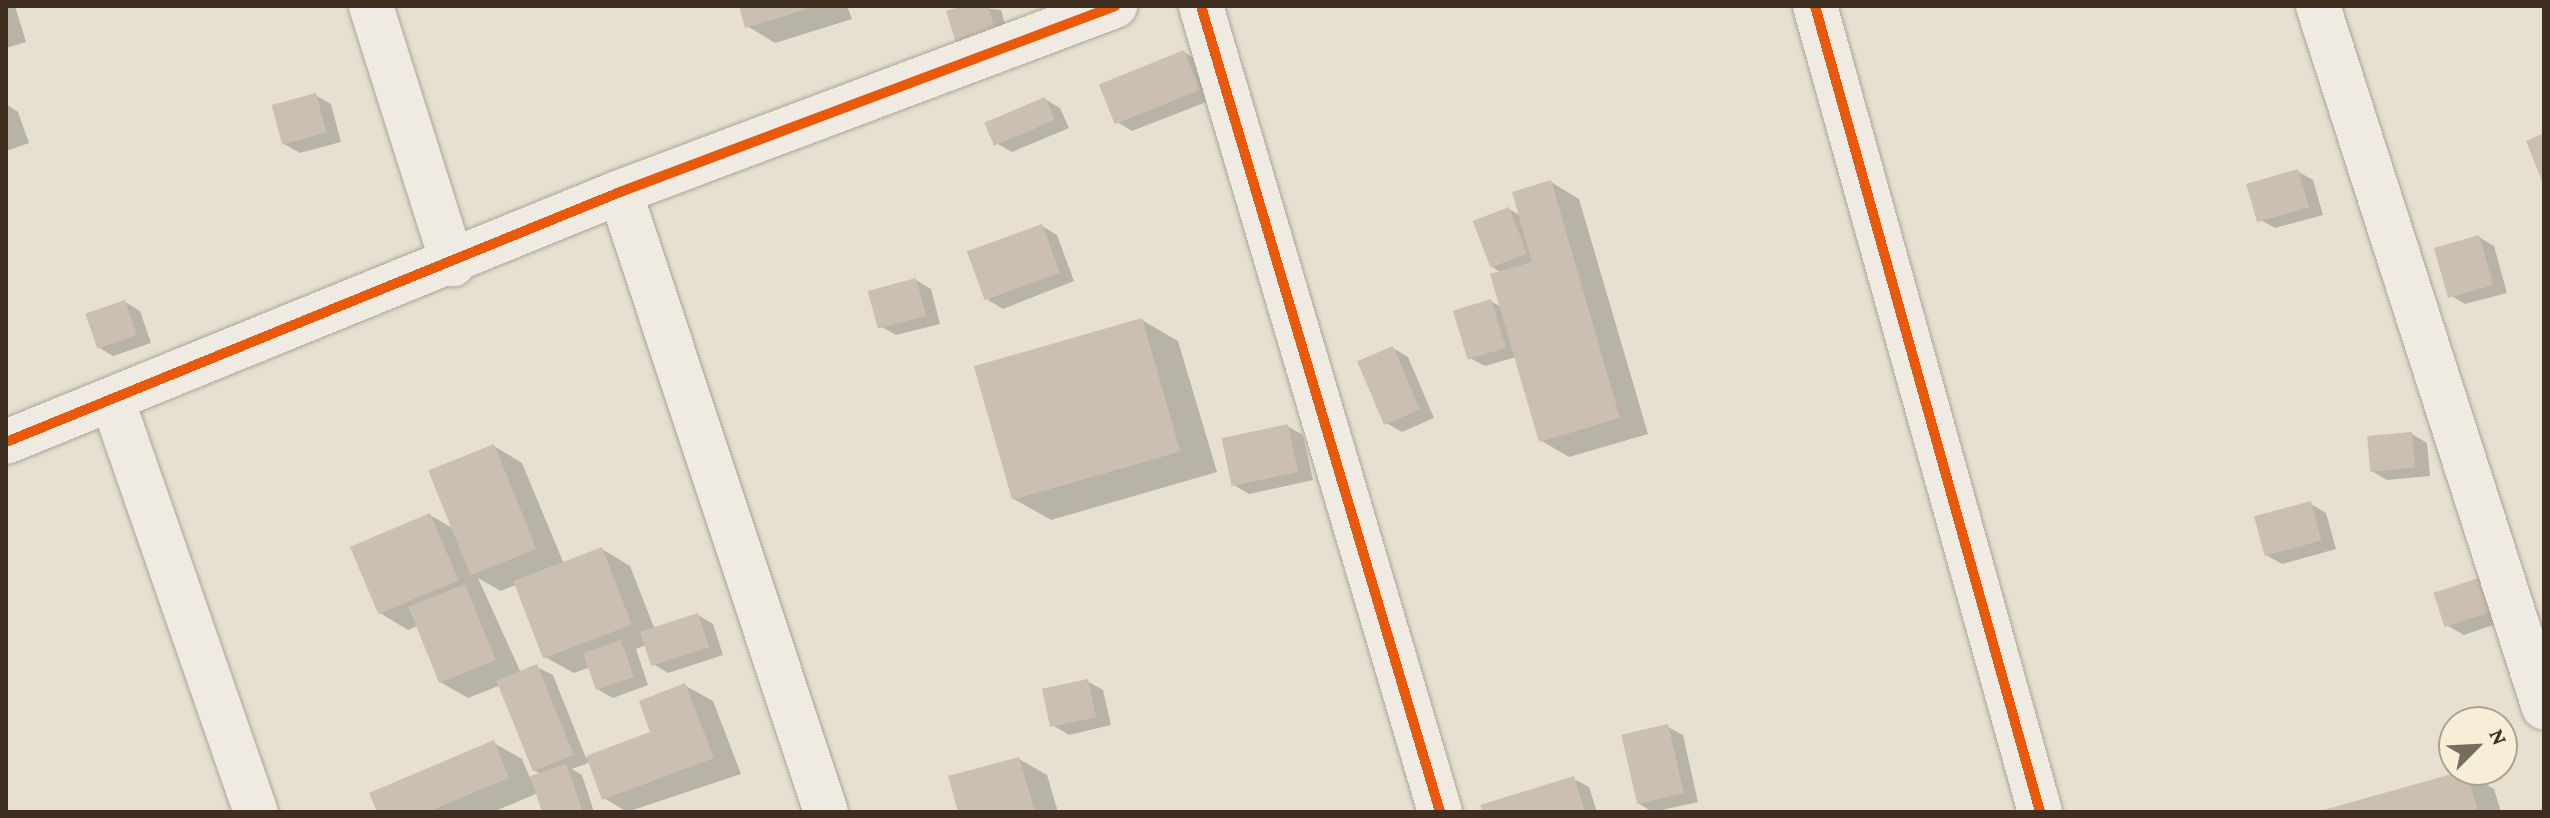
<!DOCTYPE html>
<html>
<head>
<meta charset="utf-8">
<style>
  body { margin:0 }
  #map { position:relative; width:2550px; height:818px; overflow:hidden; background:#e7e0d1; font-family:"Crimson Pro",serif }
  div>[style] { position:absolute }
  .shadow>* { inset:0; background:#0003 }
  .building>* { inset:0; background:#cbbfb2; transform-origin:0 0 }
  .roads { filter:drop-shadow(0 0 2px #ada599) drop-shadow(0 0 2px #ada599) }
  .minor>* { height:44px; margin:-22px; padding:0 22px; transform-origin:22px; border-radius:22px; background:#efebe3 }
  .cycleway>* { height:10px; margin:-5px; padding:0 5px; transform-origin:5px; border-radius:5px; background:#e8590c }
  span { translate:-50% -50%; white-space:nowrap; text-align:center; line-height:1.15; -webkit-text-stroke:6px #f7eed8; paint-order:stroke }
  .frame { position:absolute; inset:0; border:8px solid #3d2e20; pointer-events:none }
  .north { position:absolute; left:2438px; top:706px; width:80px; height:80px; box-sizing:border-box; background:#f7eed8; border:2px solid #ada18e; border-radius:50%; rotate:66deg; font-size:22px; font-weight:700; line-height:32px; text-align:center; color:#3d2e20 }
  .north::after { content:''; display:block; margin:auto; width:28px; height:36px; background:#786c5e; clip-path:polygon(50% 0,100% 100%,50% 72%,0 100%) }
</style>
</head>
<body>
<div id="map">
  <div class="shadow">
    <div style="clip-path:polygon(6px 6px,15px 6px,26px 42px,6px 48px)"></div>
    <div style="clip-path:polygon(741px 6px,847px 6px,852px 19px,775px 43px,747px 26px)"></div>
    <div style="clip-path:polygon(968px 6px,1001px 10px,1013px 52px)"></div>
    <div style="clip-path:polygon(1184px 52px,1199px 61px,1214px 99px,1132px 131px,1117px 122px)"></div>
    <div style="clip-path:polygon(315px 95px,331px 104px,341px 142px,300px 153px,284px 144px)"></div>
    <div style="clip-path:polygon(1045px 99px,1060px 108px,1069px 128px,1012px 152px,996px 143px)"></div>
    <div style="clip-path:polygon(6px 104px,18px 112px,29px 143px,6px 151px)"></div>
    <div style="clip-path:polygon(2297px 171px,2313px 180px,2323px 215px,2275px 228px,2259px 219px)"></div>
    <div style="clip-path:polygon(1551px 182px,1579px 199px,1648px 434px,1569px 457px,1540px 440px,1516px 357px,1485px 366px,1470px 358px,1491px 301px,1501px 307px,1502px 273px,1492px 267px,1509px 209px,1521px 216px)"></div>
    <div style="clip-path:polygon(1042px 226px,1057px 235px,1074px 281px,1003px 309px,988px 300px)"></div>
    <div style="clip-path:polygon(2479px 237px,2494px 246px,2507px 293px,2465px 304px,2450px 295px)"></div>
    <div style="clip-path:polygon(916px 280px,931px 289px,940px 324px,896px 335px,880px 326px)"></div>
    <div style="clip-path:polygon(125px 302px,140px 311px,151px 343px,113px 356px,98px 347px)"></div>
    <div style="clip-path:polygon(1142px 320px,1178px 341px,1217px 472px,1051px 520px,1014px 499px)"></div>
    <div style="clip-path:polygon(1393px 348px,1408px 357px,1434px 418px,1402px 432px,1386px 423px)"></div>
    <div style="clip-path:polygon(1287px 426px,1303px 435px,1313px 480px,1249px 494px,1234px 485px)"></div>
    <div style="clip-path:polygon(2412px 434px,2427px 443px,2430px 476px,2387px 480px,2372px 471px)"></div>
    <div style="clip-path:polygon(494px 446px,522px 463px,564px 564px,602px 549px,630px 566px,655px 630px,698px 615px,713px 624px,723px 655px,668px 673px,653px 664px,646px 645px,636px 649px,648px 685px,613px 698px,597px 689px,590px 667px,574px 673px,545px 657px,518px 584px,501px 591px,478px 578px,521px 673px,537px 667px,553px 675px,586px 758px,653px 733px,684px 685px,713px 701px,741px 774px,627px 812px,604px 798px,591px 762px,572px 769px,582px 775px,594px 812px,544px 812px,538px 793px,493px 812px,379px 812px,494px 743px,522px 759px,530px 778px,541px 774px,534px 770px,501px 685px,468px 698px,440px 682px,417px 626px,408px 630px,380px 613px,430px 515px,454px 529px)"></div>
    <div style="clip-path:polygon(2311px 504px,2326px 513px,2336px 549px,2282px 564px,2266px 555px)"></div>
    <div style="clip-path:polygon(2478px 580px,2494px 589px,2505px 621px,2464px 635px,2448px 626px)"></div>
    <div style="clip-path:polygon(1087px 681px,1103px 690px,1111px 725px,1069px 735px,1054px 726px)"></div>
    <div style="clip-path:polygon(1668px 727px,1683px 735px,1698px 802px,1653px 812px,1639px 804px)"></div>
    <div style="clip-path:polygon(1019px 759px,1047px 775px,1058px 812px,961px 812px)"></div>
    <div style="clip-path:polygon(2466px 773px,2494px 789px,2501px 812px,2324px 812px)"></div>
    <div style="clip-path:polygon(1574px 779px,1589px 787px,1597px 812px,1485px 812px)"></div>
  </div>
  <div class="building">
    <div style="clip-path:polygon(739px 6px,814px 6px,814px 7px,745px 28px)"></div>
    <div style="clip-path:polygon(962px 6px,988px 6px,999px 44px,960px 56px,946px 11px)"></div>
    <div style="left:1184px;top:50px;width:43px;height:92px;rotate:68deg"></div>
    <div style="left:316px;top:93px;width:41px;height:46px;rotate:75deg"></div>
    <div style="left:1045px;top:97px;width:25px;height:66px;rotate:67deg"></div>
    <div style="clip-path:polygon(2544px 133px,2544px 186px,2526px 141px)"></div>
    <div style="left:2298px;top:169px;width:40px;height:54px;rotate:74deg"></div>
    <div style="clip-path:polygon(1551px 180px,1620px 418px,1539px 442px,1490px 274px,1532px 262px,1512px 192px)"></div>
    <div style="left:1509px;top:207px;width:50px;height:39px;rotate:69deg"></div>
    <div style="left:1042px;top:224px;width:52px;height:80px;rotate:70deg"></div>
    <div style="left:2479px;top:235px;width:52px;height:47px;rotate:74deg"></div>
    <div style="left:916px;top:278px;width:39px;height:50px;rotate:75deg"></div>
    <div style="left:1491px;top:299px;width:51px;height:40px;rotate:73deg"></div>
    <div style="left:125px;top:300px;width:37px;height:42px;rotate:71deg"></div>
    <div style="left:1142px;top:318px;width:139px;height:175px;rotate:74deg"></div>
    <div style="left:1393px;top:346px;width:69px;height:39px;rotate:67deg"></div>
    <div style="left:1288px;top:424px;width:49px;height:68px;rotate:78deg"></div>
    <div style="left:2412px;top:432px;width:36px;height:45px;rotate:85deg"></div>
    <div style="left:494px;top:444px;width:113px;height:71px;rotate:68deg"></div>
    <div style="left:2311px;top:501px;width:41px;height:59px;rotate:75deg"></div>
    <div style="left:430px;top:513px;width:73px;height:87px;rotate:67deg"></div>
    <div style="left:602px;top:547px;width:83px;height:95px;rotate:69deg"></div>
    <div style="left:2479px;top:578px;width:36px;height:48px;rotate:72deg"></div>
    <div style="left:465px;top:584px;width:82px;height:61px;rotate:68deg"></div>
    <div style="left:698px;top:613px;width:36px;height:61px;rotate:72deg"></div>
    <div style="left:621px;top:640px;width:39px;height:40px;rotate:71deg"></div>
    <div style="left:537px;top:664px;width:98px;height:44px;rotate:68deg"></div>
    <div style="left:1088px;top:679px;width:39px;height:47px;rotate:78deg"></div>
    <div style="clip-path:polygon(685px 683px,714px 758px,602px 800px,586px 756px,650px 732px,639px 701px)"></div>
    <div style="left:1668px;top:724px;width:71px;height:48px;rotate:77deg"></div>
    <div style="clip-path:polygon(494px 740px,509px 778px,427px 812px,377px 812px,369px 793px)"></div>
    <div style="clip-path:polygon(1019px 757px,1035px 812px,958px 812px,948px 776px)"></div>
    <div style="clip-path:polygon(566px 764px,583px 812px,542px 812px,530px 776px)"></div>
    <div style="clip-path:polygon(2466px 770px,2478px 812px,2320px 812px,2320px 811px)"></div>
    <div style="clip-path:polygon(1574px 776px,1585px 812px,1483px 812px,1480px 805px)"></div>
  </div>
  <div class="roads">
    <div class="minor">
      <div style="left:371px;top:6px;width:271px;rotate:72.4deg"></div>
      <div style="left:1201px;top:6px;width:841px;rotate:73.48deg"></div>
      <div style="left:1815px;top:6px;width:837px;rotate:74.4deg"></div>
      <div style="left:2318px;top:6px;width:737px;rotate:72.15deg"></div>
      <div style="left:620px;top:192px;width:653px;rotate:71.62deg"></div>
      <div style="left:113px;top:402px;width:434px;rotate:70.8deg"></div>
      <div style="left:6px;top:442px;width:663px;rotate:-22.15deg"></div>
      <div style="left:620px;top:192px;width:529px;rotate:-20.59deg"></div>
    </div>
  </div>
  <div class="cycleway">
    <div style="left:1201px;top:6px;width:841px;rotate:73.48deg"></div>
    <div style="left:1815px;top:6px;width:837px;rotate:74.4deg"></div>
    <div style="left:6px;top:442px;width:663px;rotate:-22.15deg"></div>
    <div style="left:620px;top:192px;width:529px;rotate:-20.59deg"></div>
  </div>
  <div class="frame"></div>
  <div class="north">N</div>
</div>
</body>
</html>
